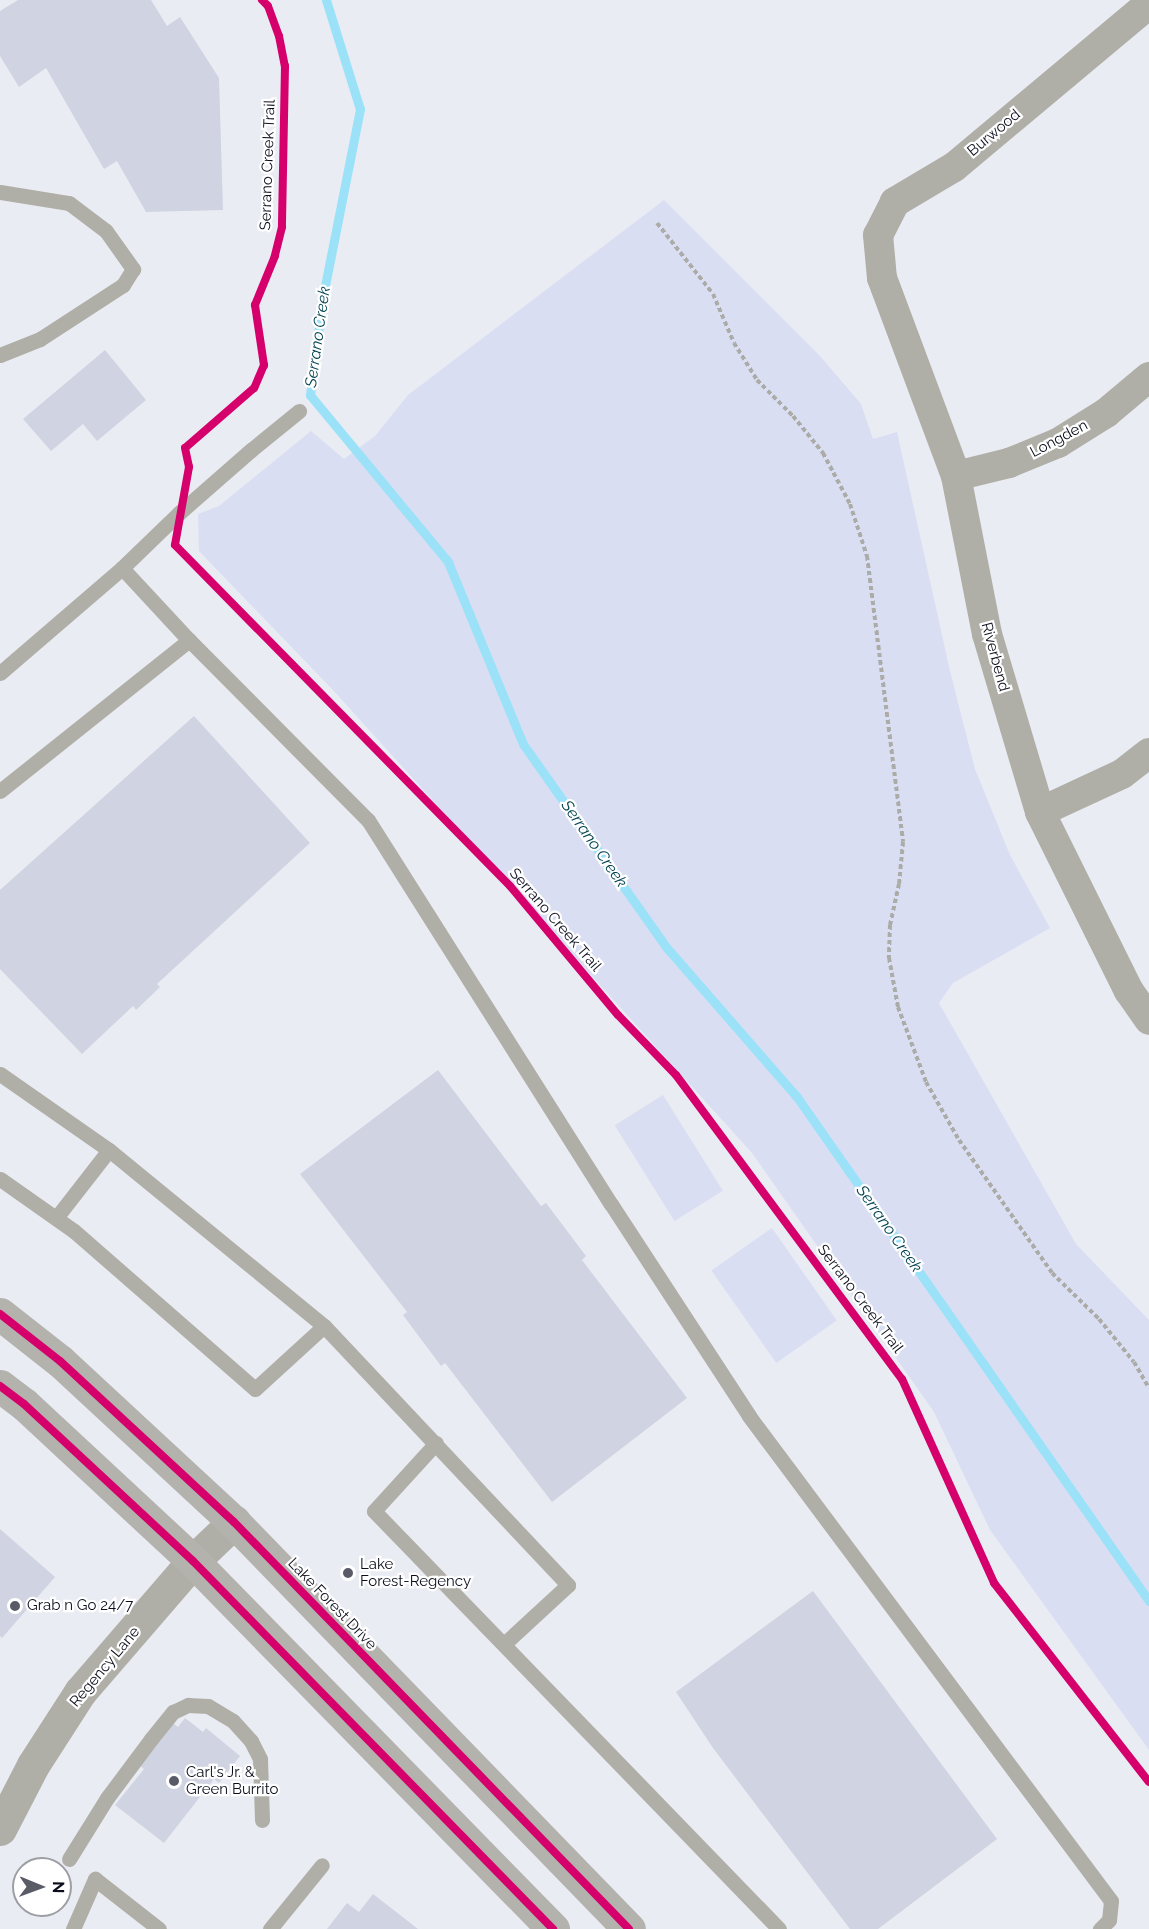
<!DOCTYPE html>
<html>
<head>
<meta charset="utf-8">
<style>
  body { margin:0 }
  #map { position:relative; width:1149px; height:1929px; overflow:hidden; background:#eaecf4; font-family:Raleway,sans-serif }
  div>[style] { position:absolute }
  .green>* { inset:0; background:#dadef2; transform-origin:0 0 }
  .stream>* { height:9px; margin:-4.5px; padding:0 4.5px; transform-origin:4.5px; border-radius:4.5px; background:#9be2f8 }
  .building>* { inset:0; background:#d0d3e1 }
  .path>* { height:4px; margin-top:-2px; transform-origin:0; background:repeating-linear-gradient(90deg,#ababa8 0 4.5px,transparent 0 7.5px) }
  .service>* { height:15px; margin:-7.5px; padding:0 7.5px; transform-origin:7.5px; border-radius:7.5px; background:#b0afa7 }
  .minor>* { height:30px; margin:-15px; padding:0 15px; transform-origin:15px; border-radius:15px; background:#b0afa7 }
  .tertiary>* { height:33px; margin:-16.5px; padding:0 16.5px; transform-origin:16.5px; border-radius:16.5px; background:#b0afa7 }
  .primary>* { height:33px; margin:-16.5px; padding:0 16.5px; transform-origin:16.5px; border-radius:16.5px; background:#b3b2ad }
  .cycleway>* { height:8px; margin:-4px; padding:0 4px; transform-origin:4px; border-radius:4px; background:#d6006c }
  .dots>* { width:16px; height:16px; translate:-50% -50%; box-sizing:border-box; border:3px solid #fff; border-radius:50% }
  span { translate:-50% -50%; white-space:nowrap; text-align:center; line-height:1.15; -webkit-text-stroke:4.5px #fff; paint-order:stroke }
  .street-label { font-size:15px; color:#0b0d1b }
  .poi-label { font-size:15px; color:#0b0d1b }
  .left { translate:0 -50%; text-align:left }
  .water-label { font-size:16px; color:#024352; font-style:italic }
  .north { position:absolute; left:12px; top:1857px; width:60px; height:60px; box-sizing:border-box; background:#fff; border:2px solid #9d9ea4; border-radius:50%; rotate:91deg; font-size:16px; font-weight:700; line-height:24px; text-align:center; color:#0b0d1b }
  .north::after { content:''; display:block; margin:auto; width:21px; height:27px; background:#595b67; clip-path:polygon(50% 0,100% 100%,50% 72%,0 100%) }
</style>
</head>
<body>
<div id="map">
  <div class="green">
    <div style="clip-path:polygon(664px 200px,821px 357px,861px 404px,873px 439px,897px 432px,950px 671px,975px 769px,1010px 855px,1050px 928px,953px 983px,939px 1003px,1076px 1244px,1149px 1320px,1149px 1750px,990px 1530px,934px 1412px,752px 1153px,332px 689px,199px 551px,198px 514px,219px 506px,311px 431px,344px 459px,375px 436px,408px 395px)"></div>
    <div style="left:663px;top:1095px;width:113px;height:57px;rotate:58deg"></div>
    <div style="left:772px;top:1228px;width:113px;height:74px;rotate:55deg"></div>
  </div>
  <div class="stream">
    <div style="left:326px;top:0;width:114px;rotate:72.7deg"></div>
    <div style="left:360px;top:109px;width:191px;rotate:101.2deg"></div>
    <div style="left:323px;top:296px;width:100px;rotate:97.5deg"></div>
    <div style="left:310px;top:395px;width:217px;rotate:50.4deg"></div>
    <div style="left:448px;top:562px;width:197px;rotate:67.6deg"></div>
    <div style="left:523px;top:744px;width:250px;rotate:54.8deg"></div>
    <div style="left:667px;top:948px;width:198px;rotate:48.9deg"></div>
    <div style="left:797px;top:1097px;width:615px;rotate:55.07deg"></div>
  </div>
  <div class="building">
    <div style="clip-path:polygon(18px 0,151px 0,167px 26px,180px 17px,219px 78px,223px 210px,146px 212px,117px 161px,104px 169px,46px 68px,19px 87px,0 56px,0 11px)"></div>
    <div style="clip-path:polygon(105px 350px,146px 400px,97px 441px,83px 424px,51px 451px,23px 419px)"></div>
    <div style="clip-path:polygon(194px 716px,310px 843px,157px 984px,160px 987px,136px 1010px,133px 1006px,82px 1054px,0 969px,0 890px)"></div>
    <div style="clip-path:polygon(438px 1070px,541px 1206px,546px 1203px,586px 1256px,582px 1260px,687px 1398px,552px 1502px,445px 1363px,441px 1366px,403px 1315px,407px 1312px,300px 1174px)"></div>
    <div style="clip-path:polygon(0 1529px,55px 1577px,2px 1638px,0 1636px)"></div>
    <div style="clip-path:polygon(813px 1591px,997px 1839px,878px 1929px,850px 1929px,713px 1748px,676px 1692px)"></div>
    <div style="clip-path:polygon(185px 1718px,203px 1732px,206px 1728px,240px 1756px,219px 1783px,214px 1779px,164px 1843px,115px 1805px,144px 1769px,136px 1763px,173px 1723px,178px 1727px)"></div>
    <div style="clip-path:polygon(373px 1894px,418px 1929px,327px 1929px,347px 1903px,359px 1912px)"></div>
  </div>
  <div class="path">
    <div style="left:657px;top:223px;width:90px;rotate:51.7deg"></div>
    <div style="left:713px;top:294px;width:53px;rotate:66.8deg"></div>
    <div style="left:734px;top:343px;width:44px;rotate:58.1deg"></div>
    <div style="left:757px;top:380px;width:51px;rotate:45deg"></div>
    <div style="left:793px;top:416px;width:48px;rotate:51deg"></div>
    <div style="left:823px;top:453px;width:58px;rotate:62.1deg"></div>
    <div style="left:850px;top:504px;width:55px;rotate:71.9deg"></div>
    <div style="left:867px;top:556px;width:288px;rotate:82.8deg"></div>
    <div style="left:903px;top:842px;width:42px;rotate:95.4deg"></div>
    <div style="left:899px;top:884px;width:42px;rotate:102.4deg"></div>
    <div style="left:890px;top:925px;width:33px;rotate:92deg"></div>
    <div style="left:889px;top:958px;width:50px;rotate:79.6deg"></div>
    <div style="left:898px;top:1007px;width:80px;rotate:69.5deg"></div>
    <div style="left:926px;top:1082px;width:67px;rotate:60.4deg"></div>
    <div style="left:959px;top:1140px;width:162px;rotate:55deg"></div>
    <div style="left:1052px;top:1273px;width:66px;rotate:44.4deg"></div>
    <div style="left:1099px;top:1319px;width:55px;rotate:50.9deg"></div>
    <div style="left:1134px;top:1362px;width:30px;rotate:60deg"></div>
  </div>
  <div class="service">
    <div style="left:0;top:192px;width:70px;rotate:9.1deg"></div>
    <div style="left:69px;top:203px;width:46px;rotate:37.1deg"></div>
    <div style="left:106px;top:231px;width:47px;rotate:54.6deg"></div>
    <div style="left:133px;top:269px;width:19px;rotate:122deg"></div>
    <div style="left:123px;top:285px;width:99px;rotate:147deg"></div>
    <div style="left:40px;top:339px;width:43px;rotate:158.2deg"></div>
    <div style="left:122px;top:568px;width:98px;rotate:47.1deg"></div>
    <div style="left:189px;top:640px;width:254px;rotate:45.2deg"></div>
    <div style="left:368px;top:820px;width:454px;rotate:57.7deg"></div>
    <div style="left:611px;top:1204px;width:253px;rotate:56.9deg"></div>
    <div style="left:749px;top:1416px;width:605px;rotate:53.26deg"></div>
    <div style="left:1111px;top:1901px;width:19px;rotate:96deg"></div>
    <div style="left:1109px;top:1920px;width:13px;rotate:135deg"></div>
    <div style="left:0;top:673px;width:161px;rotate:-40.7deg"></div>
    <div style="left:122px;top:568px;width:79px;rotate:-44deg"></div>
    <div style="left:179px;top:513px;width:96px;rotate:-41.2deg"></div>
    <div style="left:251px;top:450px;width:62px;rotate:-39.1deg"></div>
    <div style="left:0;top:791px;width:242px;rotate:-38.6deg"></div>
    <div style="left:0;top:1074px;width:133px;rotate:34.9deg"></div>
    <div style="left:109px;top:1150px;width:278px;rotate:39.3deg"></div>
    <div style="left:324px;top:1326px;width:356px;rotate:46.7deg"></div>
    <div style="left:568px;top:1585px;width:87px;rotate:137.3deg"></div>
    <div style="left:0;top:1179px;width:90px;rotate:35.1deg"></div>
    <div style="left:74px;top:1231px;width:240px;rotate:41.1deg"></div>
    <div style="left:255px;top:1389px;width:93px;rotate:-42.4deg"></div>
    <div style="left:56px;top:1218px;width:86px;rotate:-52.1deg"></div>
    <div style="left:436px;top:1443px;width:92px;rotate:132.4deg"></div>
    <div style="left:374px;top:1511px;width:582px;rotate:45.9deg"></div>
    <div style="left:69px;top:1859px;width:72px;rotate:-58.1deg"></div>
    <div style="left:107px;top:1798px;width:74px;rotate:-53.3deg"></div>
    <div style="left:151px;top:1739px;width:35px;rotate:-51deg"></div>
    <div style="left:173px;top:1712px;width:17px;rotate:-25deg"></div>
    <div style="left:188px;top:1705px;width:20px;rotate:3deg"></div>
    <div style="left:208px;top:1706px;width:29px;rotate:31deg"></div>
    <div style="left:233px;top:1721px;width:27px;rotate:48deg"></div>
    <div style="left:251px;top:1741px;width:20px;rotate:63deg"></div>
    <div style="left:260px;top:1759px;width:61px;rotate:88.1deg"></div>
    <div style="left:73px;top:1929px;width:55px;rotate:-66.3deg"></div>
    <div style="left:95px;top:1879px;width:81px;rotate:38deg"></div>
    <div style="left:270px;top:1929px;width:82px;rotate:-50.9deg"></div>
  </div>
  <div class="minor">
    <div style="left:1149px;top:4px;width:254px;rotate:140.1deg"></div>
    <div style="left:954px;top:167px;width:69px;rotate:149.3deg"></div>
    <div style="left:895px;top:202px;width:37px;rotate:117deg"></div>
    <div style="left:878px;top:235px;width:43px;rotate:84.7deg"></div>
    <div style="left:882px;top:278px;width:211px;rotate:69.5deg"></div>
    <div style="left:956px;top:476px;width:161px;rotate:78.9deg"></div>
    <div style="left:987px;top:634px;width:186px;rotate:73.4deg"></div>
    <div style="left:1040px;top:812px;width:200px;rotate:63.6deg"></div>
    <div style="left:1129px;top:991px;width:35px;rotate:55deg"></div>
    <div style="left:956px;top:476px;width:55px;rotate:-13.8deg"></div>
    <div style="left:1009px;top:463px;width:53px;rotate:-22.2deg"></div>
    <div style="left:1058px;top:443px;width:57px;rotate:-32deg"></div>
    <div style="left:1106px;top:413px;width:56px;rotate:-39.9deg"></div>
    <div style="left:1040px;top:812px;width:90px;rotate:-24.9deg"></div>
    <div style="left:1122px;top:774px;width:34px;rotate:-38deg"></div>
  </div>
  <div class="tertiary">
    <div style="left:0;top:1829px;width:72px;rotate:-62.7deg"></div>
    <div style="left:33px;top:1765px;width:87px;rotate:-57.2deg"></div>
    <div style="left:80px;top:1692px;width:173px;rotate:-49.2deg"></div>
    <div style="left:193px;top:1561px;width:57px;rotate:-43.6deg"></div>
  </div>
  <div class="primary">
    <div style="left:0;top:1314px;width:76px;rotate:38.1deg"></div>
    <div style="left:60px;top:1361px;width:237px;rotate:42.8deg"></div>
    <div style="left:234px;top:1522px;width:567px;rotate:45.86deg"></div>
    <div style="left:0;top:1386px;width:30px;rotate:37deg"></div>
    <div style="left:24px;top:1404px;width:231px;rotate:42.9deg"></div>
    <div style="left:193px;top:1561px;width:515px;rotate:45.63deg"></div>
  </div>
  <div class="cycleway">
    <div style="left:262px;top:0;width:8px;rotate:45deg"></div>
    <div style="left:268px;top:6px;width:32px;rotate:70deg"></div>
    <div style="left:279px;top:36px;width:31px;rotate:79deg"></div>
    <div style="left:285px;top:66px;width:161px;rotate:91.1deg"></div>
    <div style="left:282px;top:227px;width:30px;rotate:104deg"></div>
    <div style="left:275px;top:256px;width:53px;rotate:112.2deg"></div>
    <div style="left:255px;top:305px;width:61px;rotate:81.5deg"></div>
    <div style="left:264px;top:365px;width:25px;rotate:113deg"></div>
    <div style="left:254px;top:388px;width:91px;rotate:139deg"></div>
    <div style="left:185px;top:448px;width:19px;rotate:78deg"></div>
    <div style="left:189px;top:467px;width:79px;rotate:100.2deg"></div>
    <div style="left:175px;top:545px;width:478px;rotate:45.5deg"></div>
    <div style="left:510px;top:886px;width:168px;rotate:50.1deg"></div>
    <div style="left:618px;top:1015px;width:83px;rotate:46deg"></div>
    <div style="left:676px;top:1075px;width:379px;rotate:53.4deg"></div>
    <div style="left:902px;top:1379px;width:224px;rotate:65.7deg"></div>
    <div style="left:994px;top:1583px;width:252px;rotate:52.1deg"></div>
    <div style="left:0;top:1314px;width:76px;rotate:38.1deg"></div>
    <div style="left:60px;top:1361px;width:237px;rotate:42.8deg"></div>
    <div style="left:234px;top:1522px;width:567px;rotate:45.86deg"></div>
    <div style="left:0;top:1386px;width:30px;rotate:37deg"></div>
    <div style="left:24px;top:1404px;width:231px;rotate:42.9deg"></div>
    <div style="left:193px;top:1561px;width:515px;rotate:45.63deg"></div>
  </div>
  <div class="dots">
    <div style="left:348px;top:1573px;background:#595b67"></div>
    <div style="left:15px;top:1606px;background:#595b67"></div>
    <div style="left:174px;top:1781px;background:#595b67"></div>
  </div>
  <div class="street-label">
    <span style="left:994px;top:133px;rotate:-40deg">Burwood</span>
    <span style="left:268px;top:165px;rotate:-88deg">Serrano Creek Trail</span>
    <span style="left:1059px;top:439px;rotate:-28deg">Longden</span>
    <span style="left:995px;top:657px;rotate:75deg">Riverbend</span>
    <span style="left:555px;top:920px;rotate:49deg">Serrano Creek Trail</span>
    <span style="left:860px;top:1299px;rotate:53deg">Serrano Creek Trail</span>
    <span style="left:332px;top:1604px;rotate:46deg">Lake Forest Drive</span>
    <span style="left:105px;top:1667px;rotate:-50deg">Regency Lane</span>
  </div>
  <div class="poi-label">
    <span class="left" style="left:360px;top:1573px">Lake<br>Forest-Regency</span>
    <span class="left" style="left:27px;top:1606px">Grab n Go 24/7</span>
    <span class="left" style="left:186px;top:1781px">Carl's Jr. &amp;<br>Green Burrito</span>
  </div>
  <div class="water-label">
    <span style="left:318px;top:337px;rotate:-82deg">Serrano Creek</span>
    <span style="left:594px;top:844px;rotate:55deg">Serrano Creek</span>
    <span style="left:889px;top:1229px;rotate:55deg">Serrano Creek</span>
  </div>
  <div class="north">N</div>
</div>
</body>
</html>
